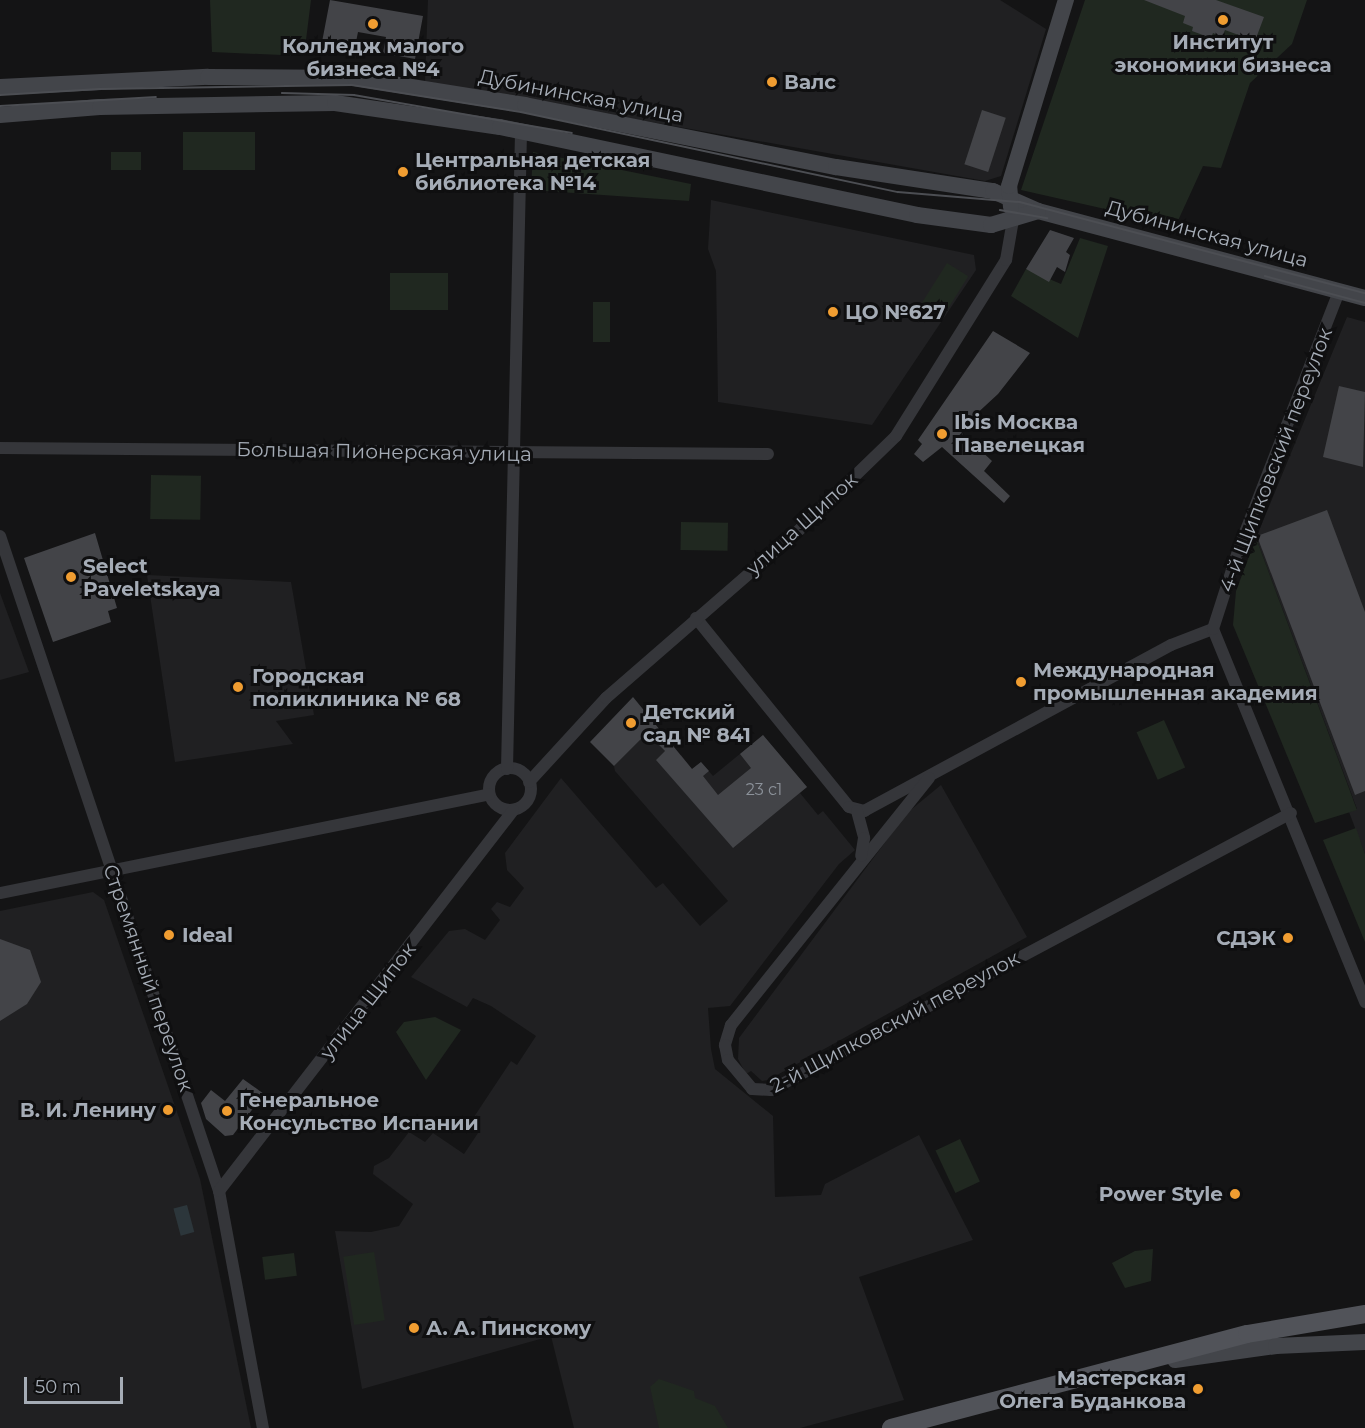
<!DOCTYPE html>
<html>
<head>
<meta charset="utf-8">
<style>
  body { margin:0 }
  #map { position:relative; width:1365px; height:1428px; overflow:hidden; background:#141415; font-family:Montserrat,sans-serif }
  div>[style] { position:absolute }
  .built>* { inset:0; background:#202022 }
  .green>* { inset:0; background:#202820; transform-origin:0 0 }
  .water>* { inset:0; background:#2c363b; transform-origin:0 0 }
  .building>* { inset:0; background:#434448; transform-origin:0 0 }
  .street>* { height:12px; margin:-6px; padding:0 6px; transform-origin:6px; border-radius:6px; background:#35363a }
  .street>.ring { margin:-6px; padding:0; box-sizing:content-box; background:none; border:12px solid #35363a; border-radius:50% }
  .secondary>* { height:16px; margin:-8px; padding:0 8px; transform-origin:8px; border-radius:8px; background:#43454a }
  .primary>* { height:18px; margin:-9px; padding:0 9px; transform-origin:9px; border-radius:9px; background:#515359 }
  .tram>* { height:1.5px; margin:-0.75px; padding:0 0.75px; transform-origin:0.75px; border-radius:0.75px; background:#4c4e53 }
  .dots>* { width:16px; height:16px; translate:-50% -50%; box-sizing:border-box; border:3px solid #0f0f10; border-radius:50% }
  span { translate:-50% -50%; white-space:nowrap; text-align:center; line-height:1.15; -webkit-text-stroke:6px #0f0f10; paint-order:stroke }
  .number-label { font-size:16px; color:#8c929a }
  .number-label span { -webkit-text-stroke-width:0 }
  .poi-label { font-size:20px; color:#a5acb6; font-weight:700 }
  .left { translate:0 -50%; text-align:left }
  .right { translate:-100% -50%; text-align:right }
  .street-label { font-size:20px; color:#a5acb6 }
  .scale { position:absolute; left:24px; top:1377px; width:99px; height:27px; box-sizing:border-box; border:3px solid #a5acb6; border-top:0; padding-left:8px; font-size:18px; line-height:21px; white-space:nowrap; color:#a5acb6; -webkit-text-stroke:4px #0f0f10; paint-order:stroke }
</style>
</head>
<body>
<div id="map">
  <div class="built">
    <div style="clip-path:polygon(428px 0,1000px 0,1046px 29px,1001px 176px,985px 181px,425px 82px)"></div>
    <div style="clip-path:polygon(711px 200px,974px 255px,976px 270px,872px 425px,718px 402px,716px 271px,708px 249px)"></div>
    <div style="clip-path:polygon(1347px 317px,1365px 322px,1365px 854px,1349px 812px,1357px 809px,1256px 538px)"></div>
    <div style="clip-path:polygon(147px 575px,291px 582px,314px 715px,276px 721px,293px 744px,175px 762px)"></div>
    <div style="clip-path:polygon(0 593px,29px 672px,0 680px)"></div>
    <div style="clip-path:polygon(647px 733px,665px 751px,666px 769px,681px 755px,692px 769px,701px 762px,713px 776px,763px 735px,807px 787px,800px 793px,818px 815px,823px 811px,855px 850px,839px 864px,730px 1006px,708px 1008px,711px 1049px,715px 1069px,773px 1116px,775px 1197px,821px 1195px,825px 1184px,919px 1135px,973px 1240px,859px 1277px,904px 1400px,800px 1428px,574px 1428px,551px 1336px,362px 1389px,335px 1231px,371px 1232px,399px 1226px,413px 1204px,373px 1174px,374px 1166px,389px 1158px,409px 1132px,425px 1142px,433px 1133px,464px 1154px,478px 1133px,468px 1126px,511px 1061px,517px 1065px,536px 1036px,491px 1006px,473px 998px,467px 1007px,411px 977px,449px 931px,465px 929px,485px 940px,500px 920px,491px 909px,497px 902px,510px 907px,524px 888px,507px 870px,505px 853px,561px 778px,656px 888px,663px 883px,700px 926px,728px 901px,615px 771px,614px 766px)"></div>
    <div style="clip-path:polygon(941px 785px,1027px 937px,768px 1080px,762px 1081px,751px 1071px,746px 1074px,738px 1059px,739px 1038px,907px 813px)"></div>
    <div style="clip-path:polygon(93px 892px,104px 900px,200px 1179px,251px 1428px,0 1428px,0 911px)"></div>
  </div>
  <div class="green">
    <div style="clip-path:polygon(210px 0,311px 0,304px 56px,212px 52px)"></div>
    <div style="clip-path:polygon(1085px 0,1307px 0,1292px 44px,1250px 83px,1221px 168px,1203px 166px,1176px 225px,1021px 190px)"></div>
    <div style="left:183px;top:132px;width:72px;height:38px"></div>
    <div style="left:111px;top:152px;width:30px;height:18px"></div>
    <div style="clip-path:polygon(533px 152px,691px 184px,689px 201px,531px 190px)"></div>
    <div style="clip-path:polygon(1080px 238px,1108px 246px,1078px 338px,1011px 296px,1026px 269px,1061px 284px)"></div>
    <div style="left:947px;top:263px;width:25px;height:47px;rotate:32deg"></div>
    <div style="left:390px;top:273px;width:58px;height:37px"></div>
    <div style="left:593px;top:302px;width:17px;height:40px"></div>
    <div style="left:151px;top:475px;width:50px;height:44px;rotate:1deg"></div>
    <div style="left:681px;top:522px;width:47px;height:28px;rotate:1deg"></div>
    <div style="clip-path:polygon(1256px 538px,1357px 810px,1315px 823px,1233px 625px,1236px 591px)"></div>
    <div style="left:1164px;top:720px;width:52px;height:30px;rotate:66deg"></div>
    <div style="clip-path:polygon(1356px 828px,1365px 854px,1365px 942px,1323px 840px)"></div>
    <div style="clip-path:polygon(435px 1017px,461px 1030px,426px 1080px,396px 1032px,404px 1022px)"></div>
    <div style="left:960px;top:1139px;width:47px;height:27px;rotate:65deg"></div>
    <div style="clip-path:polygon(1153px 1249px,1151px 1281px,1125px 1288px,1112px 1263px,1135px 1251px)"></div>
    <div style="left:374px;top:1252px;width:69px;height:31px;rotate:81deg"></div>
    <div style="left:294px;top:1253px;width:23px;height:32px;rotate:83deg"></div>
    <div style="clip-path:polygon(659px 1379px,694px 1391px,695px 1398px,715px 1406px,728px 1428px,659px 1428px,650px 1387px)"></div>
  </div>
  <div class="water">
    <div style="left:187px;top:1205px;width:28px;height:14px;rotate:75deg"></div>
  </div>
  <div class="building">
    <div style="clip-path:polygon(330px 0,423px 16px,415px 59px,383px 53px,386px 37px,358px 32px,355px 47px,322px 42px)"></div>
    <div style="clip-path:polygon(1144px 0,1216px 0,1264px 17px,1255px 41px,1225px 30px,1222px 37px,1213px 33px,1211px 38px,1192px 31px,1193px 27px,1183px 23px,1185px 16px)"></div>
    <div style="left:982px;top:110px;width:25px;height:57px;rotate:18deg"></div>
    <div style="clip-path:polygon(1050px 230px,1074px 238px,1066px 252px,1070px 255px,1065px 272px,1057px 267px,1049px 282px,1026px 269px)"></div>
    <div style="clip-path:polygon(993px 331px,1030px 353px,998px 394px,959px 430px,992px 461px,984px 471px,1010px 496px,1004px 503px,942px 447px,923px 462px,914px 454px,922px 444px,918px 440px)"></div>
    <div style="clip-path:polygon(1339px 386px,1365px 392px,1363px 467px,1323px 457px)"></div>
    <div style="clip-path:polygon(1327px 510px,1365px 612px,1365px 791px,1355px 795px,1257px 536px)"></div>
    <div style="clip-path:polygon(95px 533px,117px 608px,108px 611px,111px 622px,53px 642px,24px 558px)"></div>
    <div style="clip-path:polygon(633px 697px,692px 769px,701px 762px,709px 771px,703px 776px,718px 795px,751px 768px,740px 754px,763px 735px,807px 787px,733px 848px,656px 760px,665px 751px,647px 733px,614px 766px,590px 742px)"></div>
    <div style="clip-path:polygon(0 939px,30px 950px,41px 982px,27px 1004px,0 1021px)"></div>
    <div style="clip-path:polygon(243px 1079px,264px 1094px,233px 1135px,225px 1136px,206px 1119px,201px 1103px,211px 1090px,225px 1101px)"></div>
  </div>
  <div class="street">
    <div style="left:0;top:448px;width:768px;rotate:0.45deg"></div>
    <div style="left:0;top:536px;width:691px;rotate:71.51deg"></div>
    <div style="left:219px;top:1191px;width:241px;rotate:79.5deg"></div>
    <div style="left:696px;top:618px;width:243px;rotate:51deg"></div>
    <div style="left:849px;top:807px;width:16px;rotate:15deg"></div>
    <div style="left:864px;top:811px;width:349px;rotate:-28.4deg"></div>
    <div style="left:1171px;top:645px;width:45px;rotate:-20.9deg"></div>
    <div style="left:1213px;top:629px;width:403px;rotate:67.8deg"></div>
    <div style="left:1213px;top:629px;width:85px;rotate:-72.2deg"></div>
    <div style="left:1239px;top:548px;width:276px;rotate:-68.7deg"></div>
    <div class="ring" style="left:489px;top:768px;width:30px;height:30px"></div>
    <div style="left:507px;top:769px;width:638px;rotate:-88.74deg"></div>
    <div style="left:929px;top:778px;width:317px;rotate:128.7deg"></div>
    <div style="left:731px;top:1025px;width:21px;rotate:107deg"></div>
    <div style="left:725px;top:1045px;width:15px;rotate:79deg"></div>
    <div style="left:728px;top:1060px;width:38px;rotate:50deg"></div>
    <div style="left:752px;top:1089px;width:19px;rotate:3deg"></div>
    <div style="left:771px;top:1090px;width:589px;rotate:-28.04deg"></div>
    <div style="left:529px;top:782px;width:114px;rotate:-47.5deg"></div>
    <div style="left:606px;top:698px;width:252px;rotate:-41deg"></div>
    <div style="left:796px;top:533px;width:139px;rotate:-44.1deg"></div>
    <div style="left:896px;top:436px;width:208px;rotate:-58deg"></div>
    <div style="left:1006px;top:260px;width:41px;rotate:-80.1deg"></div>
    <div style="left:857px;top:811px;width:28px;rotate:75deg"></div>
    <div style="left:864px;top:838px;width:18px;rotate:99deg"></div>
    <div style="left:0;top:893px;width:499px;rotate:-11.4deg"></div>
    <div style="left:219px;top:1191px;width:481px;rotate:-52.3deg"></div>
  </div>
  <div class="secondary">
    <div style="left:0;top:87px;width:208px;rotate:-2.8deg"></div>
    <div style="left:208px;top:77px;width:147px;rotate:0.4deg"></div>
    <div style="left:355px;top:78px;width:172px;rotate:9deg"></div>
    <div style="left:525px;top:105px;width:317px;rotate:11.3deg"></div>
    <div style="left:836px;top:167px;width:159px;rotate:8.7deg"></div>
    <div style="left:993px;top:191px;width:49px;rotate:24deg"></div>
    <div style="left:1038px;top:211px;width:338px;rotate:14.9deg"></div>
    <div style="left:0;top:115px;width:100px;rotate:-4.6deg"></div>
    <div style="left:100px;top:107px;width:235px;rotate:-1deg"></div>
    <div style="left:335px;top:103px;width:167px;rotate:8.3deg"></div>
    <div style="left:500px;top:127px;width:426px;rotate:11.9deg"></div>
    <div style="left:917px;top:215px;width:75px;rotate:7.7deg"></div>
    <div style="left:991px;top:225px;width:49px;rotate:-16.6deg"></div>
    <div style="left:1011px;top:207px;width:21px;rotate:-95deg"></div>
    <div style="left:1009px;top:186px;width:195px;rotate:-73deg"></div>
    <div style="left:1175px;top:1360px;width:102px;rotate:-7.9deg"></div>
    <div style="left:1276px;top:1346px;width:89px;rotate:-2.6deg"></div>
  </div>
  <div class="primary">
    <div style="left:891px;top:1428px;width:368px;rotate:-14.8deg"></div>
    <div style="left:1247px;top:1334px;width:120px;rotate:-9.6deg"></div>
  </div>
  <div class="tram">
    <div style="left:282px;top:93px;width:72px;rotate:1.6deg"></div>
    <div style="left:354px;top:95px;width:221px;rotate:9.9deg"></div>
    <div style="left:0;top:95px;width:99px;rotate:-3.5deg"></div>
    <div style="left:99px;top:89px;width:253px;rotate:-0.9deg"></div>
    <div style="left:352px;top:85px;width:171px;rotate:9.1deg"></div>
    <div style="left:521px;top:112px;width:385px;rotate:12deg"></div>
    <div style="left:898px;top:192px;width:122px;rotate:4.7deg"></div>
    <div style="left:1020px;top:202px;width:357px;rotate:14.8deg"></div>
    <div style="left:0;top:106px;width:156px;rotate:-3.3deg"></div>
    <div style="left:1000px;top:210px;width:48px;rotate:9.7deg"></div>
    <div style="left:1265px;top:276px;width:104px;rotate:15.1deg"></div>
  </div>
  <div class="dots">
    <div style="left:1223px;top:20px;background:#f09d31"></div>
    <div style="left:373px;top:24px;background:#f09d31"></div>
    <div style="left:772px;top:82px;background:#f09d31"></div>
    <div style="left:403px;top:172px;background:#f09d31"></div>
    <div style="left:833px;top:312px;background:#f09d31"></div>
    <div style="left:942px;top:434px;background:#f09d31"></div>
    <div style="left:71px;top:577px;background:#f09d31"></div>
    <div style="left:1021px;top:682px;background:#f09d31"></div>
    <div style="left:238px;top:687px;background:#f09d31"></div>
    <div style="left:631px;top:723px;background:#f09d31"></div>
    <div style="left:169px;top:935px;background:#f09d31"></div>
    <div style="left:1288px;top:938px;background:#f09d31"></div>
    <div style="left:168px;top:1110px;background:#f09d31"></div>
    <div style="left:227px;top:1111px;background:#f09d31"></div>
    <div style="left:1235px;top:1194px;background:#f09d31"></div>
    <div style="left:414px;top:1328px;background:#f09d31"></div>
    <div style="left:1198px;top:1389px;background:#f09d31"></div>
  </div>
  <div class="number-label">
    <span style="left:764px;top:790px">23 с1</span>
  </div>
  <div class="poi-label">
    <span style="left:1223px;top:54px">Институт<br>экономики бизнеса</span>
    <span style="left:373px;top:58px">Колледж малого<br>бизнеса №4</span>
    <span class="left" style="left:784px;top:82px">Валс</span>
    <span class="left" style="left:415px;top:172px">Центральная детская<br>библиотека №14</span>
    <span class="left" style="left:845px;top:312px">ЦО №627</span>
    <span class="left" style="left:954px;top:434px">Ibis Москва<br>Павелецкая</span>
    <span class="left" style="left:83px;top:578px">Select<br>Paveletskaya</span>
    <span class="left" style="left:1033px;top:682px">Международная<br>промышленная академия</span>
    <span class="left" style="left:252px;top:688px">Городская<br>поликлиника № 68</span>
    <span class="left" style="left:643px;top:724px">Детский<br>сад № 841</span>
    <span class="left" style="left:182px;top:935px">Ideal</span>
    <span class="right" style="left:1276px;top:938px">СДЭК</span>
    <span class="left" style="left:239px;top:1112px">Генеральное<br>Консульство Испании</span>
    <span class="right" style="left:156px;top:1110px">В. И. Ленину</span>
    <span class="right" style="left:1223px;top:1194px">Power Style</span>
    <span class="left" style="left:426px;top:1328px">А. А. Пинскому</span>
    <span class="right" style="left:1186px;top:1390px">Мастерская<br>Олега Буданкова</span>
  </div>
  <div class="street-label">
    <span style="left:581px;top:96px;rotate:11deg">Дубининская улица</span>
    <span style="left:1207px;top:234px;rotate:15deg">Дубининская улица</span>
    <span style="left:384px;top:452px;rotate:1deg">Большая Пионерская улица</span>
    <span style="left:1276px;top:460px;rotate:-69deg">4-й Щипковский переулок</span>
    <span style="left:802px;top:524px;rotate:-42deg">улица Щипок</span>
    <span style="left:148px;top:978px;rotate:71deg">Стремянный переулок</span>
    <span style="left:368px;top:1001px;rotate:-52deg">улица Щипок</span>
    <span style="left:895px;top:1022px;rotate:-28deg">2-й Щипковский переулок</span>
  </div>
  <div class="scale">50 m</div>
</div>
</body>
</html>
